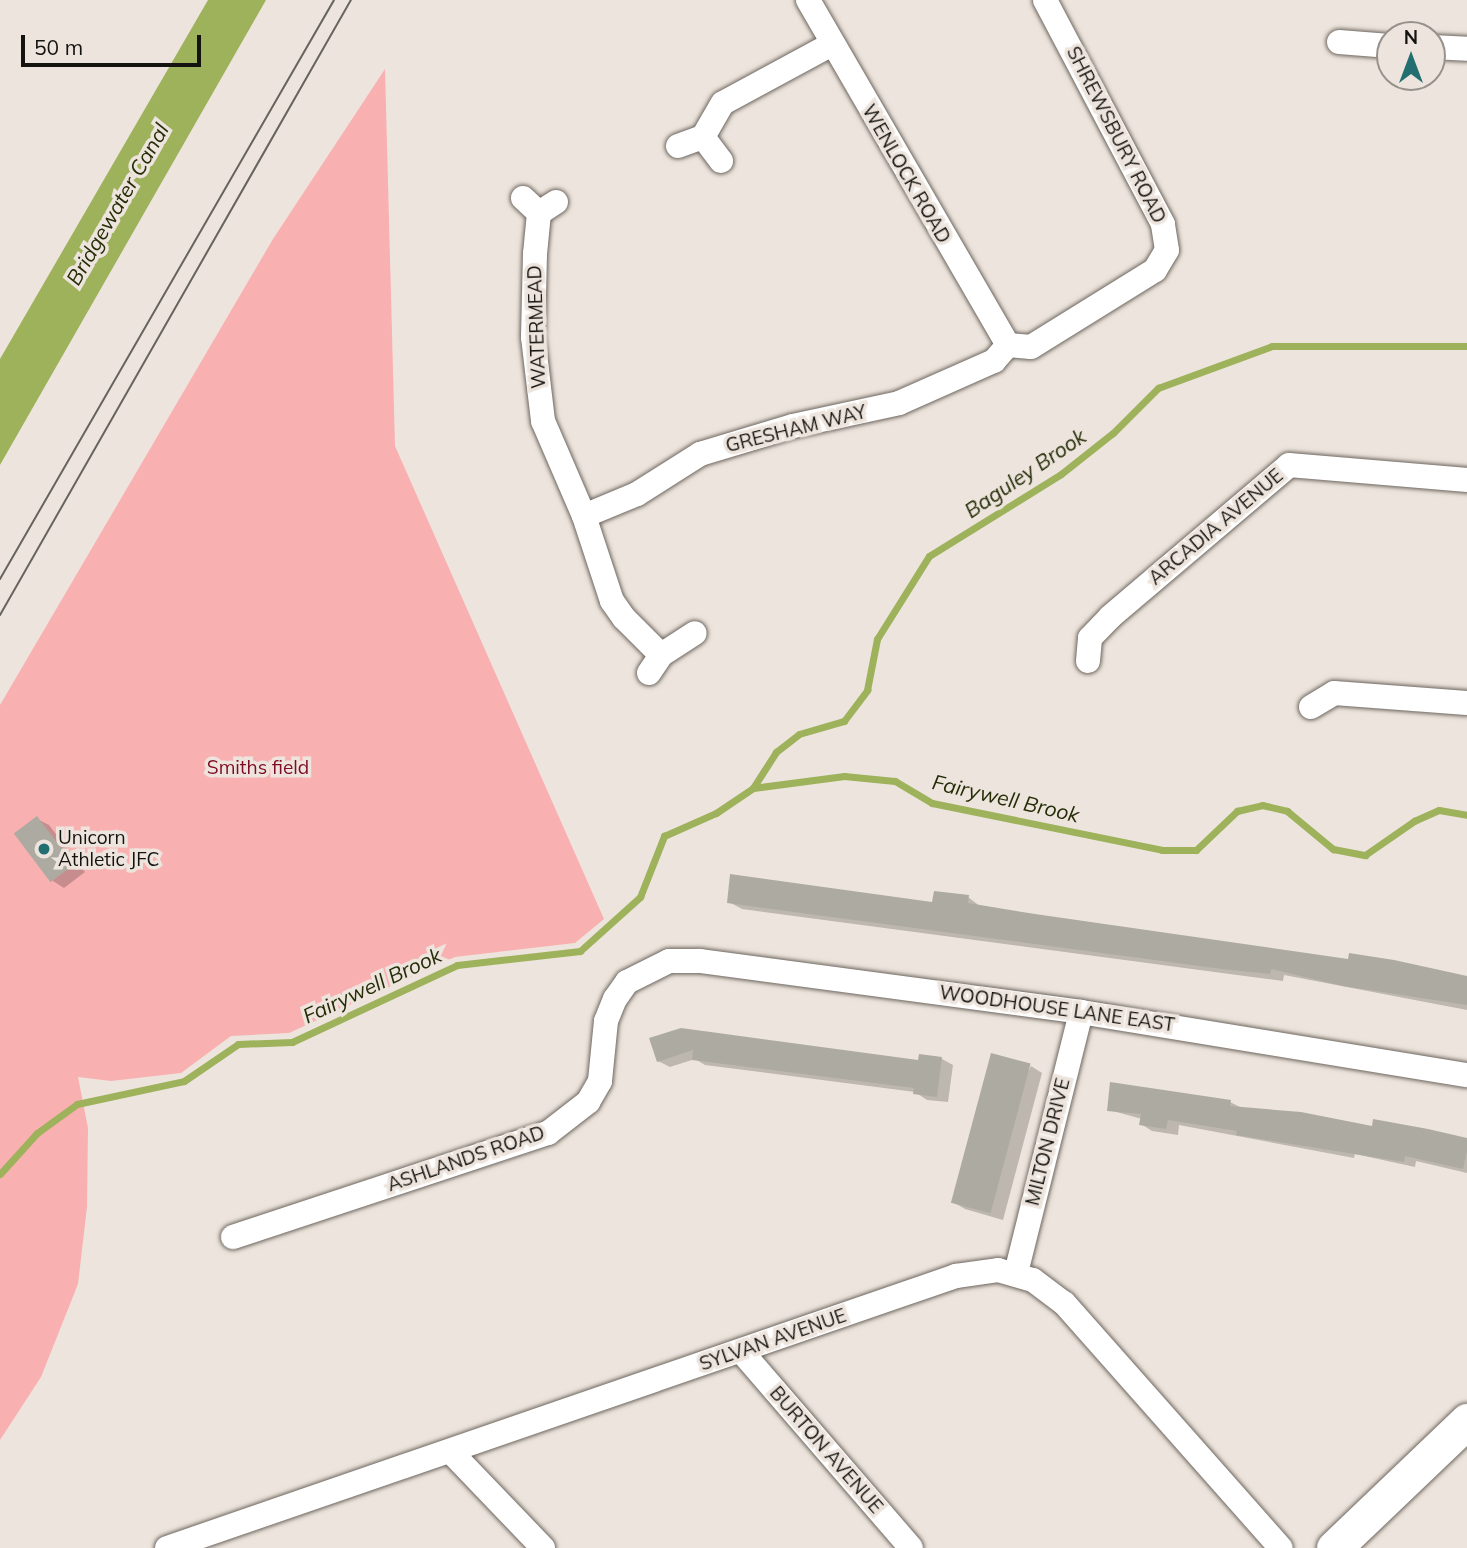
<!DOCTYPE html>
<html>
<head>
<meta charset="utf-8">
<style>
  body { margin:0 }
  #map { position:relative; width:1467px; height:1548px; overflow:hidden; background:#ede5dd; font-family:Mulish,sans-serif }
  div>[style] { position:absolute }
  .green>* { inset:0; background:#f9b0b1 }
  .water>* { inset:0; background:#9db25b }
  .shadow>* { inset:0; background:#0003 }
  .stream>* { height:7px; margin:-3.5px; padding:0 3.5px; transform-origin:3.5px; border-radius:3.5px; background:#9db25b }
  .building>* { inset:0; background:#adaaa1; transform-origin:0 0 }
  .roads { filter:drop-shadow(0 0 2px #6d665f) drop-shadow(0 0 2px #6d665f) }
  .street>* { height:24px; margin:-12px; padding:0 12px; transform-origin:12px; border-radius:12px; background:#fff }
  .secondary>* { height:35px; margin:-17.5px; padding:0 17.5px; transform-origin:17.5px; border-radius:17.5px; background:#fff }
  .tram>* { height:2px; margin:-1px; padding:0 1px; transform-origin:1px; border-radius:1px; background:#67635e }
  .dots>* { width:19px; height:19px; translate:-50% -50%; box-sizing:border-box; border:4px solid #ede5dd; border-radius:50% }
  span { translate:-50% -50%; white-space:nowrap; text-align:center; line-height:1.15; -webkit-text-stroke:7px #ede5dd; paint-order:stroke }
  .street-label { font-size:19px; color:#151310 }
  .park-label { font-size:19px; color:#7f0b24 }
  .poi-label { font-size:19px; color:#151310 }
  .left { translate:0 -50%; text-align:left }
  .water-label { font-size:21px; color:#252d07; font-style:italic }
  .north { position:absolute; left:1376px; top:21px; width:70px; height:70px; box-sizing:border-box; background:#ede5dd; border:2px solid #97918b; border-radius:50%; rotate:0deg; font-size:19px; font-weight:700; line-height:28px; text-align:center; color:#151310 }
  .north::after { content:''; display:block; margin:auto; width:24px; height:32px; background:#236e70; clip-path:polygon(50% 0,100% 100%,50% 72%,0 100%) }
  .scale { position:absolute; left:21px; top:35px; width:180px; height:32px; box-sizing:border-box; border:4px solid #151310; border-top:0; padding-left:9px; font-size:21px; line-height:24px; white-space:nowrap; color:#151310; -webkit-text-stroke:5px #ede5dd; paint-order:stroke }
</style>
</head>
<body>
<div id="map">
  <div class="green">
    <div style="clip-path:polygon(385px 69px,395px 446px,604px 919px,575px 943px,455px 957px,289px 1033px,231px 1036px,181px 1073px,111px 1081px,78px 1077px,88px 1128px,87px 1207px,78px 1284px,41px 1377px,0 1440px,0 705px,273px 239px)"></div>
  </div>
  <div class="water">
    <div style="clip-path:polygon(208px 0,266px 0,0 465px,0 359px)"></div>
  </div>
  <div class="shadow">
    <div style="clip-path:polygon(37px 819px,49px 825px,85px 872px,64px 888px,53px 881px)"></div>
    <div style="clip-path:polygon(968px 897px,981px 907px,1467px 977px,1467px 1010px,1284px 975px,1283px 981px,1237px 975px,742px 909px,729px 902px,934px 904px)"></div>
    <div style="clip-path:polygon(652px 1039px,919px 1062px,920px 1056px,942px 1059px,953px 1065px,948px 1102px,927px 1100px,915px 1092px,705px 1065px,695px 1059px,670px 1067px,658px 1061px)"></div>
    <div style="clip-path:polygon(1031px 1066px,1042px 1073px,1003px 1220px,965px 1209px,953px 1202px)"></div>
    <div style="clip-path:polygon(1230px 1102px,1242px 1108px,1467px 1140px,1467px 1173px,1416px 1161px,1415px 1167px,1355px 1154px,1354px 1158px,1179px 1125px,1178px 1135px,1152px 1131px,1141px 1124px,1142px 1119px,1109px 1110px)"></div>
  </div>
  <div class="stream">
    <div style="left:753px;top:788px;width:43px;rotate:-57.4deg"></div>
    <div style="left:776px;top:752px;width:29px;rotate:-38deg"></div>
    <div style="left:799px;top:734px;width:47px;rotate:-16.1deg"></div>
    <div style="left:844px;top:721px;width:39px;rotate:-53deg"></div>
    <div style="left:867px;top:690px;width:52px;rotate:-78.9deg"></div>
    <div style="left:877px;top:639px;width:98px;rotate:-57.9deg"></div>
    <div style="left:929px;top:556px;width:155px;rotate:-31.8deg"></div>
    <div style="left:1061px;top:474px;width:66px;rotate:-38.3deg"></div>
    <div style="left:1113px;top:433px;width:64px;rotate:-45deg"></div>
    <div style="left:1158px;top:388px;width:121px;rotate:-20.2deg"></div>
    <div style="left:1272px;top:346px;width:195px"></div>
    <div style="left:0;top:1174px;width:55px;rotate:-47.9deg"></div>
    <div style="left:37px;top:1133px;width:49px;rotate:-35.9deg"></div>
    <div style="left:77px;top:1104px;width:109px;rotate:-12.1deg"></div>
    <div style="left:184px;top:1081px;width:65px;rotate:-34.4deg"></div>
    <div style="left:238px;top:1044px;width:54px;rotate:-2.1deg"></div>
    <div style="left:292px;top:1042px;width:182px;rotate:-25deg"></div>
    <div style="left:457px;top:965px;width:124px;rotate:-6.5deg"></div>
    <div style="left:580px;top:951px;width:81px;rotate:-42deg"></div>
    <div style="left:640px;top:897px;width:66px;rotate:-68.5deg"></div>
    <div style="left:664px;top:836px;width:57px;rotate:-23.9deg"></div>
    <div style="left:716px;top:813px;width:45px;rotate:-34deg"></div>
    <div style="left:753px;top:788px;width:92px;rotate:-7.5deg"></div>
    <div style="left:844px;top:776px;width:51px;rotate:5.6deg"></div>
    <div style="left:895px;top:781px;width:43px;rotate:30.7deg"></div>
    <div style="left:932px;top:803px;width:235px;rotate:11.5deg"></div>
    <div style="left:1162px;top:850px;width:34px"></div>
    <div style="left:1196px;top:850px;width:57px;rotate:-43.6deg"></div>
    <div style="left:1237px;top:811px;width:26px;rotate:-13deg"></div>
    <div style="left:1262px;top:805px;width:26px;rotate:13deg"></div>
    <div style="left:1287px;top:811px;width:60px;rotate:39.6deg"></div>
    <div style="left:1333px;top:849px;width:33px;rotate:11deg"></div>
    <div style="left:1365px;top:855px;width:60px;rotate:-34.8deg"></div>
    <div style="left:1414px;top:821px;width:27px;rotate:-24deg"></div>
    <div style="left:1439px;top:810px;width:28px;rotate:10deg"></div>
  </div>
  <div class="building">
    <div style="left:37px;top:816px;width:61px;height:29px;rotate:53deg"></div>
    <div style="clip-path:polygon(730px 874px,932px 902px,934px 891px,969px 895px,968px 903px,1035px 914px,1348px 959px,1349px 953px,1394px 960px,1467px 976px,1467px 1005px,1343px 986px,1271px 969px,1270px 974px,1222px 969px,727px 903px)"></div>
    <div style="clip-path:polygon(681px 1028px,918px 1060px,919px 1054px,942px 1057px,937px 1097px,913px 1094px,914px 1088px,692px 1060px,693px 1050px,657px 1062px,649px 1038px)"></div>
    <div style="left:991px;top:1053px;width:41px;height:155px;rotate:15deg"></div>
    <div style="clip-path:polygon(1110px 1082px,1231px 1100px,1230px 1106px,1301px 1112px,1372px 1126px,1373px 1119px,1428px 1129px,1467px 1138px,1467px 1151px,1463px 1169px,1405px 1156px,1404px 1162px,1236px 1135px,1237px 1131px,1168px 1120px,1166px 1129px,1139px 1125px,1141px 1114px,1107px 1111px)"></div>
  </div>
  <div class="roads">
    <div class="street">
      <div style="left:808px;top:0;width:399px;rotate:59.9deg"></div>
      <div style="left:1339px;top:42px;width:51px;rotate:4.5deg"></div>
      <div style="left:1432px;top:47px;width:35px;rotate:3deg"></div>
      <div style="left:703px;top:137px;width:30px;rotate:53deg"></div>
      <div style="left:678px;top:146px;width:27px;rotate:-20deg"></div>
      <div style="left:703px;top:137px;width:39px;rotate:-60deg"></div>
      <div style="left:723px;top:103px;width:124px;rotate:-28.4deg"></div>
      <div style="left:523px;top:198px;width:22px;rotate:43deg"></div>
      <div style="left:556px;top:202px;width:20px;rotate:147deg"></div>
      <div style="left:539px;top:213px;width:41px;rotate:95.6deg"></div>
      <div style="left:535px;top:254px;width:83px;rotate:91.4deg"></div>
      <div style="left:533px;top:337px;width:85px;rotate:83.2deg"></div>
      <div style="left:543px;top:421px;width:103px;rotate:66.7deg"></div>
      <div style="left:584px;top:516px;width:89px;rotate:71.8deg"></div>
      <div style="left:612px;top:601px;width:21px;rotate:55deg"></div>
      <div style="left:624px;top:618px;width:52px;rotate:45deg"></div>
      <div style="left:661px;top:655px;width:40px;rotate:-32.9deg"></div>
      <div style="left:1008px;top:345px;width:23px;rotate:5deg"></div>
      <div style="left:1031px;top:347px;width:146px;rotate:-31.8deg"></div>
      <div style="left:1155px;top:270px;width:23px;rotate:-59deg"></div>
      <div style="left:1167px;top:250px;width:26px;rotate:-99deg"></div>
      <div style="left:1163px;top:224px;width:253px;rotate:-117.8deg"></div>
      <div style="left:584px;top:516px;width:57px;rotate:-22.5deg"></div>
      <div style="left:637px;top:494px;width:75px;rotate:-32.4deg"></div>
      <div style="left:700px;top:454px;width:97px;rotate:-16.8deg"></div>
      <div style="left:793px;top:426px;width:108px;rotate:-12.2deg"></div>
      <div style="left:899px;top:403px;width:104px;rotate:-23.9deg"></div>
      <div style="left:994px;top:361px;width:21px;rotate:-49deg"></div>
      <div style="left:1088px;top:661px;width:23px;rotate:-85deg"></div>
      <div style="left:1090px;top:638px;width:29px;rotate:-46deg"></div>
      <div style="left:1110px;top:617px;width:235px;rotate:-40.3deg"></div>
      <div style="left:1289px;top:465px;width:179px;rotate:4.8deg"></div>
      <div style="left:649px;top:673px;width:22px;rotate:-56deg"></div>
      <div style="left:1311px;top:707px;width:27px;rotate:-31deg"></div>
      <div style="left:1334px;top:693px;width:133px;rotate:4.3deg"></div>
      <div style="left:233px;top:1237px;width:332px;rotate:-18.3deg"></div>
      <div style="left:548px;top:1133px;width:51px;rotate:-37.8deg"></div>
      <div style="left:588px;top:1102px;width:24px;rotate:-60deg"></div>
      <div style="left:600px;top:1081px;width:60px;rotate:-84.3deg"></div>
      <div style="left:606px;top:1021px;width:24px;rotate:-68deg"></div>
      <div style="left:615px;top:999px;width:21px;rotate:-55deg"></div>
      <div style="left:627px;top:982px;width:47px;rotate:-26.6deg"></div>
      <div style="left:669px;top:961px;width:31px"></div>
      <div style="left:700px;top:961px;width:384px;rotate:7.6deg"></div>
      <div style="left:1081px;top:1012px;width:391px;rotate:9.3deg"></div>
      <div style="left:1016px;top:1273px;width:269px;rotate:-76deg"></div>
      <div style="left:741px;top:1351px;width:260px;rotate:49.2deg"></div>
      <div style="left:451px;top:1452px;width:133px;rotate:46.2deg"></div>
      <div style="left:167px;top:1548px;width:835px;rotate:-19.02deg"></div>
      <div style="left:956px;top:1276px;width:42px;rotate:-8.1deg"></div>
      <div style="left:998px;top:1270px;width:36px;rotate:16deg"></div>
      <div style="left:1033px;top:1280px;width:39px;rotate:37deg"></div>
      <div style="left:1064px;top:1303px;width:327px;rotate:48.5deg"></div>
    </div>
    <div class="secondary">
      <div style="left:1334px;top:1548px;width:184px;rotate:-43.7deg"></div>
    </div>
  </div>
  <div class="tram">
    <div style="left:0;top:579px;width:668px;rotate:-60.02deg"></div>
    <div style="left:0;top:615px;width:708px;rotate:-60.29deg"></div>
  </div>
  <div class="dots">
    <div style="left:44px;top:849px;background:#236e70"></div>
  </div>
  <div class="street-label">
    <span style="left:1116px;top:135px;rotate:63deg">SHREWSBURY ROAD</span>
    <span style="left:906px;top:174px;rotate:60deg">WENLOCK ROAD</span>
    <span style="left:537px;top:327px;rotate:-92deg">WATERMEAD</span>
    <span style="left:796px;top:429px;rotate:-14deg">GRESHAM WAY</span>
    <span style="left:1216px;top:527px;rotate:-40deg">ARCADIA AVENUE</span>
    <span style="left:1057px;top:1009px;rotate:8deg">WOODHOUSE LANE EAST</span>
    <span style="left:1048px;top:1142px;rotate:-76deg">MILTON DRIVE</span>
    <span style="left:466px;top:1159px;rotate:-19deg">ASHLANDS ROAD</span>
    <span style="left:773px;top:1340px;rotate:-19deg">SYLVAN AVENUE</span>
    <span style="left:826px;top:1450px;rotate:49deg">BURTON AVENUE</span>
  </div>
  <div class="park-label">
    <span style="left:258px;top:768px">Smiths field</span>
  </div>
  <div class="poi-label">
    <span class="left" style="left:58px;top:849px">Unicorn<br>Athletic JFC</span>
  </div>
  <div class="water-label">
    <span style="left:117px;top:204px;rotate:-60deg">Bridgewater Canal</span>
    <span style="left:1025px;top:473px;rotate:-34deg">Baguley Brook</span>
    <span style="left:1006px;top:798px;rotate:13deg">Fairywell Brook</span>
    <span style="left:372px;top:985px;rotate:-25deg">Fairywell Brook</span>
  </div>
  <div class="north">N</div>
  <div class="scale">50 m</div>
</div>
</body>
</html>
